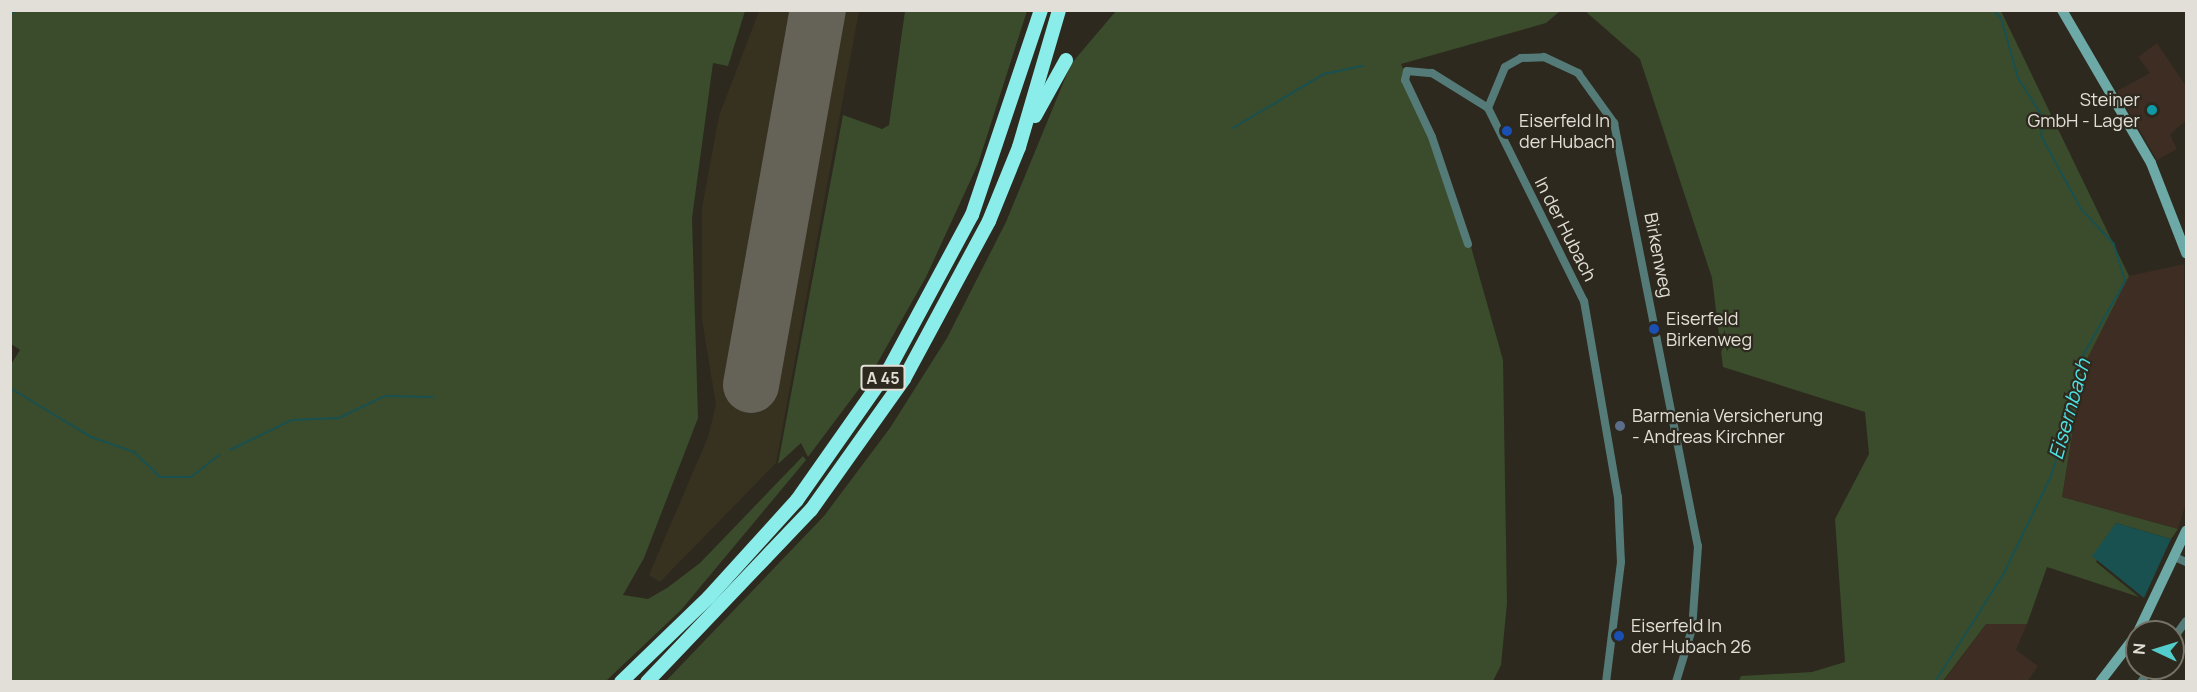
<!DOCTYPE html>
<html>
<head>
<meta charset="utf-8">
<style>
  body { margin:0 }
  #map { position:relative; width:2197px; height:692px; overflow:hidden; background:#2d291e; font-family:Manrope,sans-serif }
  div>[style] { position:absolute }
  .commercial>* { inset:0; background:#3d2d22 }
  .built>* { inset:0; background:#373120 }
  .green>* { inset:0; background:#3a4c2b }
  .water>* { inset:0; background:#195050 }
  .stream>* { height:2px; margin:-1px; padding:0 1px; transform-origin:1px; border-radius:1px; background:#195050 }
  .runway>* { height:56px; margin:-28px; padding:0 28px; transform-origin:28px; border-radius:28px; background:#656258 }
  .street>* { height:8px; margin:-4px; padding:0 4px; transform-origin:4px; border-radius:4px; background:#557b79 }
  .secondary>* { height:10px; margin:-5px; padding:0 5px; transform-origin:5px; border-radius:5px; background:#6ca9a7 }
  .highway>* { height:14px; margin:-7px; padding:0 7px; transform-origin:7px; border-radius:7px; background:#8aedea }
  .dots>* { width:16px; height:16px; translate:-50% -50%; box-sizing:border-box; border:3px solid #2d291e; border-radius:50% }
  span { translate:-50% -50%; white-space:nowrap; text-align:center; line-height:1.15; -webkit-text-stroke:4.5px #2d291e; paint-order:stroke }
  .shield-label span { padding:2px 4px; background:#2d291e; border:2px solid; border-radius:4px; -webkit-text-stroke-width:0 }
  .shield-label { font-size:16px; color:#e2dfd8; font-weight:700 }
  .poi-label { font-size:18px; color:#e2dfd8 }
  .right { translate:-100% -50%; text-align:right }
  .left { translate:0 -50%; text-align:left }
  .street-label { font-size:18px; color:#e2dfd8 }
  .water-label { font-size:20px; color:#4de2e3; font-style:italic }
  .frame { position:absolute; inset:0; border:12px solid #e2dfd8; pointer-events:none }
  .north { position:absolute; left:2125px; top:620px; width:60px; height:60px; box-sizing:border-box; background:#2d291e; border:2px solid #757268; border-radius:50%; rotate:274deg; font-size:16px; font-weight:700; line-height:24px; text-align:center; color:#e2dfd8 }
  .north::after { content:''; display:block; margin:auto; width:21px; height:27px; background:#53cdcb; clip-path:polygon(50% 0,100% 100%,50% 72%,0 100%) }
</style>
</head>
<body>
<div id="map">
  <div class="commercial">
    <div style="clip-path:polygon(2157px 43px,2186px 86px,2186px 120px,2170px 135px,2177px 149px,2157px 160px,2117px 91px,2150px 73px,2138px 57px)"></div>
    <div style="clip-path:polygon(2184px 264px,2186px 503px,2178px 529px,2062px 497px,2083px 367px,2129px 276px)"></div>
    <div style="clip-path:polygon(1986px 624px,2027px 624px,2016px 650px,2038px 666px,2028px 681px,1943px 682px)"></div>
  </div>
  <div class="built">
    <div style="clip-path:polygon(759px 11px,859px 11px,776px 463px,660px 582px,649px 575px,708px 437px,716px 405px,702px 319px,702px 208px,719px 116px)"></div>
  </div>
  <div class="green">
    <div style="clip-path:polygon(11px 10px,745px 11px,728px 66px,713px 63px,692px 218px,698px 418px,644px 558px,623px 595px,648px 599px,667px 588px,700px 563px,803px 456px,806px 460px,681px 610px,606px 681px,11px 681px,10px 366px,20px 350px,10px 343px)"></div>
    <div style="clip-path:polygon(905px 11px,1027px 11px,978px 164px,926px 277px,874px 369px,808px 457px,801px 443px,778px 464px,843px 115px,882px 129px,889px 125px)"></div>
    <div style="clip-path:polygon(1116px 11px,1560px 11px,1546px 23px,1401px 64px,1460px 208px,1503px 360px,1507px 603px,1501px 665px,1493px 681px,665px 682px,824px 516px,890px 428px,947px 338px,1006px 222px,1071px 64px)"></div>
    <div style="clip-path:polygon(1585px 11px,2001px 11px,2129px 276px,2083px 367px,2062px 497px,2178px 529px,2171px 539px,2116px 523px,2096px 562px,2139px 597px,2047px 567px,2027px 624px,1986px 624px,1943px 681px,1739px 681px,1741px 676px,1812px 672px,1845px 662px,1835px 519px,1869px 454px,1865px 412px,1723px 367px,1712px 278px,1640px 59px)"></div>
  </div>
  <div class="water">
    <div style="clip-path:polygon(2116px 523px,2171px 539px,2144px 598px,2092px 556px)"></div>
  </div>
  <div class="stream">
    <div style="left:10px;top:14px;width:9px;rotate:-27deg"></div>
    <div style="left:1233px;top:128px;width:106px;rotate:-30.7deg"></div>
    <div style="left:1324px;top:74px;width:40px;rotate:-12deg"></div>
    <div style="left:10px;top:388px;width:95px;rotate:31.2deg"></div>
    <div style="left:91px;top:437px;width:46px;rotate:19.2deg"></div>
    <div style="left:134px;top:452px;width:36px;rotate:44deg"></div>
    <div style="left:160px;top:477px;width:31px"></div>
    <div style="left:191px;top:477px;width:36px;rotate:-38deg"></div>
    <div style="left:230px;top:450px;width:69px;rotate:-25.8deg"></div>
    <div style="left:292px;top:420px;width:47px;rotate:-2.4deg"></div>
    <div style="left:339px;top:418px;width:51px;rotate:-25.6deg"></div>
    <div style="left:385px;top:396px;width:48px;rotate:1.2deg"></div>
    <div style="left:1935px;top:682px;width:127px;rotate:-57.6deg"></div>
    <div style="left:2003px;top:575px;width:110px;rotate:-64.1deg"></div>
    <div style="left:2051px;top:476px;width:86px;rotate:-73deg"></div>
    <div style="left:2076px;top:394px;width:28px;rotate:-88deg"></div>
    <div style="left:2077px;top:366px;width:98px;rotate:-60.5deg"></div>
    <div style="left:2125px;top:281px;width:39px;rotate:-107deg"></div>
    <div style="left:2114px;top:244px;width:48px;rotate:-133.3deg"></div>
    <div style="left:2081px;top:209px;width:83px;rotate:-118.7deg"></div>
    <div style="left:2041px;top:136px;width:17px;rotate:-80deg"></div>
    <div style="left:2044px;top:119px;width:49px;rotate:-122.4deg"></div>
    <div style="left:2018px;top:78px;width:62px;rotate:-105.8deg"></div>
    <div style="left:2001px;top:18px;width:11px;rotate:-135deg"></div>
  </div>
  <div class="runway">
    <div style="left:751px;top:385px;width:381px;rotate:-79.9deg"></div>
  </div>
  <div class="street">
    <div style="left:1488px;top:108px;width:44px;rotate:-67.5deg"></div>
    <div style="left:1505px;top:67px;width:18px;rotate:-29deg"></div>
    <div style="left:1521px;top:58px;width:23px;rotate:-2deg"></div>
    <div style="left:1544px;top:57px;width:38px;rotate:25deg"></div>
    <div style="left:1578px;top:73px;width:62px;rotate:54.2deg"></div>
    <div style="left:1614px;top:123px;width:431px;rotate:78.8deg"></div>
    <div style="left:1698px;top:546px;width:83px;rotate:94.1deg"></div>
    <div style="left:1692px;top:629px;width:55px;rotate:106.8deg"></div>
    <div style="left:1468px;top:244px;width:113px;rotate:-108.6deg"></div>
    <div style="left:1432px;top:137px;width:63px;rotate:-115.3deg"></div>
    <div style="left:1405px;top:80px;width:9px;rotate:-77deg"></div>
    <div style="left:1407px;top:71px;width:25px;rotate:5deg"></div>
    <div style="left:1432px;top:73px;width:66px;rotate:32deg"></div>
    <div style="left:1488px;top:108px;width:216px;rotate:63.6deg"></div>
    <div style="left:1584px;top:301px;width:199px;rotate:80.2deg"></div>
    <div style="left:1618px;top:497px;width:65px;rotate:87.4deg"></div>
    <div style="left:1621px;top:562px;width:121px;rotate:97.1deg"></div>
    <div style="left:2177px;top:558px;width:10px;rotate:24deg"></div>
    <div style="left:2173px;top:639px;width:22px;rotate:-54deg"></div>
    <div style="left:2141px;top:682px;width:17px;rotate:-54deg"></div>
  </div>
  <div class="secondary">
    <div style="left:2062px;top:10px;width:177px;rotate:59.8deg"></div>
    <div style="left:2151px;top:163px;width:97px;rotate:68.7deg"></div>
    <div style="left:2138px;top:632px;width:112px;rotate:-64.6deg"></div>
    <div style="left:2100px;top:682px;width:61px;rotate:-52.4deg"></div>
  </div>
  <div class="highway">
    <div style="left:1035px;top:116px;width:64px;rotate:-61deg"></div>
    <div style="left:621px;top:682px;width:122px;rotate:-44deg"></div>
    <div style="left:709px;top:597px;width:131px;rotate:-47.8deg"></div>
    <div style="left:797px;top:500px;width:160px;rotate:-54.9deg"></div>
    <div style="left:889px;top:369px;width:175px;rotate:-61.7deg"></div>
    <div style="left:972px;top:215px;width:216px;rotate:-71.4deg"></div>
    <div style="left:647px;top:682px;width:238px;rotate:-46.4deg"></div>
    <div style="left:811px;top:510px;width:161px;rotate:-54.6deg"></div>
    <div style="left:904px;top:379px;width:179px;rotate:-61.7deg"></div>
    <div style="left:989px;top:221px;width:80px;rotate:-67.9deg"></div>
    <div style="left:1019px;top:147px;width:143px;rotate:-73.7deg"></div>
  </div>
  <div class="dots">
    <div style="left:2152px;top:110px;background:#0f9aa8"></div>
    <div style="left:1507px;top:131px;background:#1a4fb4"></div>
    <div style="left:1654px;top:329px;background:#1a4fb4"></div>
    <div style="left:1620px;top:426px;background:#5c6f8a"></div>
    <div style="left:1619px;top:636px;background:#1a4fb4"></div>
  </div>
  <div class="shield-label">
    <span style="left:883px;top:378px">A 45</span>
  </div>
  <div class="poi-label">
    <span class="right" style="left:2140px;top:110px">Steiner<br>GmbH - Lager</span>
    <span class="left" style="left:1519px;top:131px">Eiserfeld In<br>der Hubach</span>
    <span class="left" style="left:1666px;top:329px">Eiserfeld<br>Birkenweg</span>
    <span class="left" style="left:1632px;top:426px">Barmenia Versicherung<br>- Andreas Kirchner</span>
    <span class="left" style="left:1631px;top:636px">Eiserfeld In<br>der Hubach 26</span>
  </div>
  <div class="street-label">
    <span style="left:1566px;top:229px;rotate:63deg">In der Hubach</span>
    <span style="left:1659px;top:255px;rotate:79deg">Birkenweg</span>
  </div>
  <div class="water-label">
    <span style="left:2069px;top:409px;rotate:-74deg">Eisernbach</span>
  </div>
  <div class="frame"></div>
  <div class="north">N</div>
</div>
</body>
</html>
